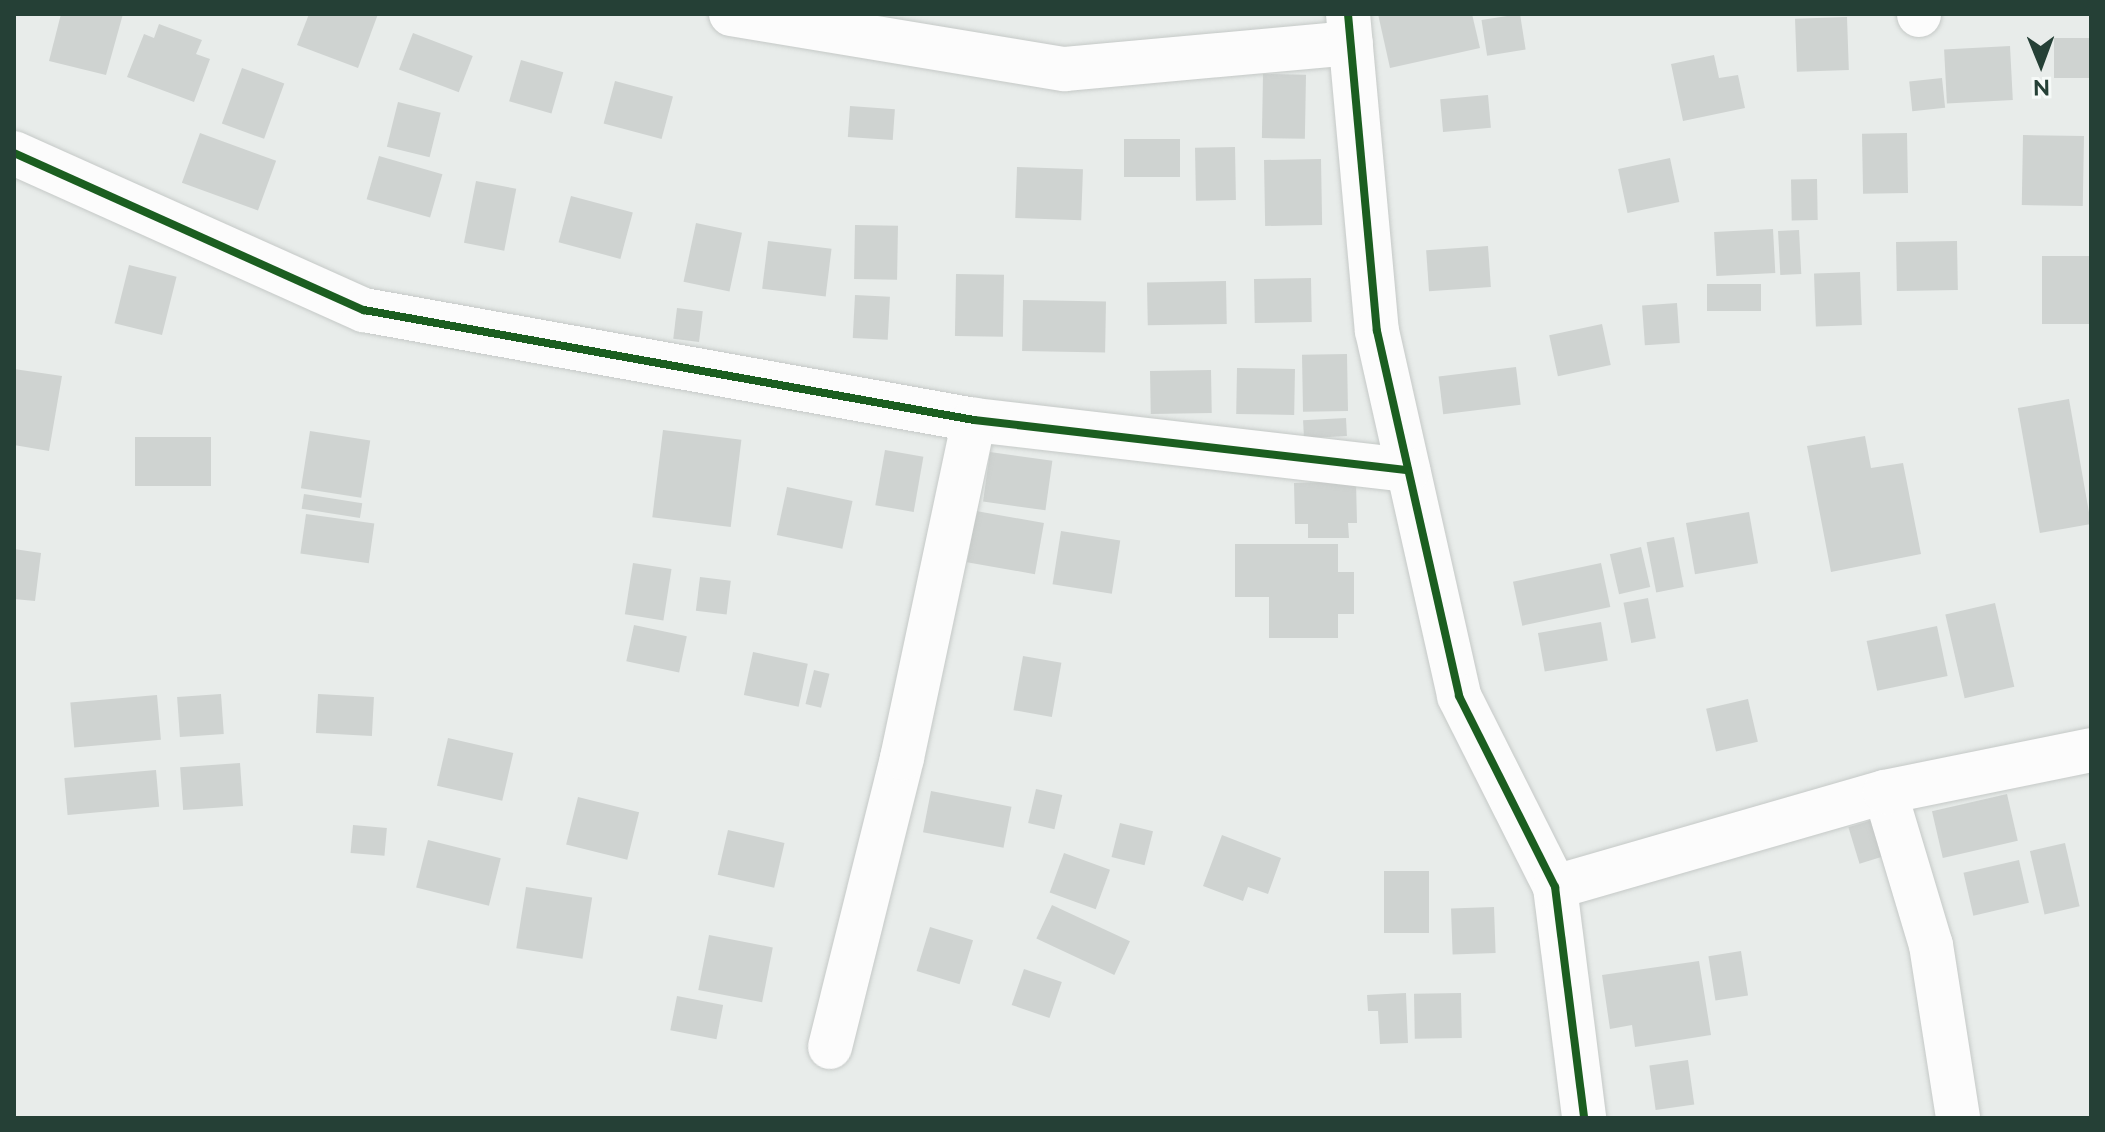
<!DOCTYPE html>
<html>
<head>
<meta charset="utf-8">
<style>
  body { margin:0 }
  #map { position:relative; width:2105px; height:1132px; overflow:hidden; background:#e8ecea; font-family:Raleway,sans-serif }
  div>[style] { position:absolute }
  .building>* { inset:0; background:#cfd3d1; transform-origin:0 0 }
  .roads { filter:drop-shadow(0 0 2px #c5c9c7) drop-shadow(0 0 2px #c5c9c7) }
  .street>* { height:44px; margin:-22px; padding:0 22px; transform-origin:22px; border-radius:22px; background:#fcfcfc }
  .cycleway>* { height:8px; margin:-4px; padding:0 4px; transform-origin:4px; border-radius:4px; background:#1b5e20 }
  span { translate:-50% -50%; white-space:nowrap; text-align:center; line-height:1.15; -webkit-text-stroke:6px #f6faf8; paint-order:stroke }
  .frame { position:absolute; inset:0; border:16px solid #254036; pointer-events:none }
  .north { position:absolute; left:2001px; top:24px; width:80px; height:80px; -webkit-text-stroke:6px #f6faf8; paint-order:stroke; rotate:179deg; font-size:22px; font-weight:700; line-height:32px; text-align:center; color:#254036 }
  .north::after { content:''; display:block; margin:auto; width:28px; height:36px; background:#254036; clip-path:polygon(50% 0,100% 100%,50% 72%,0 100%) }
</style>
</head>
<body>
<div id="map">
  <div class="building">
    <div style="clip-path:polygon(61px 14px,123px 14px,106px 75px,49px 61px)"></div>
    <div style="clip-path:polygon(309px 14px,378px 14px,358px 68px,297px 45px)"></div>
    <div style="clip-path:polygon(1378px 14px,1472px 14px,1480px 48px,1390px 68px)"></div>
    <div style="left:1520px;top:14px;width:36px;height:39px;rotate:81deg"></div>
    <div style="left:1847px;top:17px;width:53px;height:52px;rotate:88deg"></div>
    <div style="clip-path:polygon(159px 24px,202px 40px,196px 54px,210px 59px,194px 102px,127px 77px,144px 34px,154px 38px)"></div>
    <div style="left:413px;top:33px;width:64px;height:39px;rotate:21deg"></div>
    <div style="left:2091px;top:38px;width:40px;height:37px;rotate:90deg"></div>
    <div style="left:2010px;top:46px;width:54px;height:66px;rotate:87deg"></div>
    <div style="clip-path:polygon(1714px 55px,1719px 78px,1738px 75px,1745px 108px,1683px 121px,1671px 64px)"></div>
    <div style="left:521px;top:60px;width:44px;height:43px;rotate:16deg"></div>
    <div style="left:242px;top:68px;width:45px;height:59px;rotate:20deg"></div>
    <div style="left:1263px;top:74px;width:43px;height:64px;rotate:1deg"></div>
    <div style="left:1942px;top:78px;width:30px;height:33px;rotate:84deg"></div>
    <div style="left:615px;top:81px;width:60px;height:44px;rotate:15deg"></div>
    <div style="left:1488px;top:95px;width:33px;height:48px;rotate:85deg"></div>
    <div style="left:398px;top:102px;width:44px;height:46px;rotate:14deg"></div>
    <div style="left:850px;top:106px;width:45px;height:31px;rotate:4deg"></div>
    <div style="left:200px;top:133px;width:81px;height:53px;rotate:20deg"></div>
    <div style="left:1907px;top:133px;width:60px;height:45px;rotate:89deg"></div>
    <div style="left:2023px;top:135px;width:61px;height:70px;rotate:1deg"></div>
    <div style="left:1124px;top:139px;width:56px;height:38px"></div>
    <div style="left:1235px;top:147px;width:53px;height:40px;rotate:89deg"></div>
    <div style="left:379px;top:156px;width:66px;height:45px;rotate:16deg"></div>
    <div style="left:1670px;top:158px;width:45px;height:53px;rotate:78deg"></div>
    <div style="left:1321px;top:159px;width:66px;height:57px;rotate:89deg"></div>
    <div style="left:1017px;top:167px;width:66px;height:51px;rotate:2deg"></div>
    <div style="left:1817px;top:179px;width:41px;height:26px;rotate:89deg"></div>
    <div style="left:476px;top:181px;width:41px;height:63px;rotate:11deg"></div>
    <div style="left:571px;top:196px;width:64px;height:48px;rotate:15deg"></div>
    <div style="left:696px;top:223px;width:47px;height:60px;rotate:12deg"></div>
    <div style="left:855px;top:225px;width:43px;height:54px;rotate:1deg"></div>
    <div style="left:1773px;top:229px;width:44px;height:59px;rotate:87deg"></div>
    <div style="left:1799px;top:230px;width:44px;height:21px;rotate:87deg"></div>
    <div style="left:768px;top:241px;width:64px;height:48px;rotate:7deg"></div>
    <div style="left:1957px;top:241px;width:49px;height:61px;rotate:89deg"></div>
    <div style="left:1488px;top:246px;width:41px;height:62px;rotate:86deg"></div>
    <div style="left:2091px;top:256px;width:68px;height:49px;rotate:90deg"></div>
    <div style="left:129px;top:265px;width:49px;height:60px;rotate:14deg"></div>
    <div style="left:1860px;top:272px;width:53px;height:46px;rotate:88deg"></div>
    <div style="left:956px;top:274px;width:48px;height:62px;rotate:1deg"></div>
    <div style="left:1311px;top:278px;width:44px;height:57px;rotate:89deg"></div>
    <div style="left:1226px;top:281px;width:43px;height:79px;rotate:89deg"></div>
    <div style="left:1761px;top:284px;width:27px;height:54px;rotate:90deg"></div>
    <div style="left:855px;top:295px;width:35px;height:43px;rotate:3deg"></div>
    <div style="left:1023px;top:300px;width:83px;height:51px;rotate:1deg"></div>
    <div style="left:1677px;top:303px;width:40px;height:35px;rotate:86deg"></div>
    <div style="left:677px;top:308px;width:26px;height:31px;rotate:7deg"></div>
    <div style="left:1602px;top:324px;width:42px;height:54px;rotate:78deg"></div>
    <div style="left:1347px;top:354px;width:57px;height:45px;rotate:89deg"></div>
    <div style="left:1516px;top:367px;width:38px;height:78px;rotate:83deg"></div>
    <div style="left:1237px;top:368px;width:58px;height:46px;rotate:1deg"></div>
    <div style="clip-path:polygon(14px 369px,62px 376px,49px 451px,14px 445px)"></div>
    <div style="left:1211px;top:370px;width:43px;height:61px;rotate:89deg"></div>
    <div style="left:2069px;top:399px;width:127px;height:52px;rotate:80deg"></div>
    <div style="left:1346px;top:418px;width:18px;height:43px;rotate:87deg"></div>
    <div style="left:663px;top:430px;width:79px;height:88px;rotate:7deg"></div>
    <div style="left:310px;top:431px;width:61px;height:58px;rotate:9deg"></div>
    <div style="clip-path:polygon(1865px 436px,1871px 468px,1903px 463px,1921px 554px,1831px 572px,1807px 446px)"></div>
    <div style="left:135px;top:437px;width:76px;height:49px"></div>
    <div style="left:885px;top:450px;width:39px;height:56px;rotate:10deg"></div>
    <div style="left:990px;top:452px;width:63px;height:50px;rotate:8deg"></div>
    <div style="clip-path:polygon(1356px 481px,1357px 523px,1348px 523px,1349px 538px,1308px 538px,1308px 524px,1295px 524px,1294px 483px)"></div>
    <div style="left:787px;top:487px;width:67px;height:49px;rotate:12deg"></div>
    <div style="left:304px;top:494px;width:59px;height:15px;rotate:9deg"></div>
    <div style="left:976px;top:511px;width:69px;height:52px;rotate:10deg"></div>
    <div style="left:1749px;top:512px;width:52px;height:64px;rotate:80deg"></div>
    <div style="left:306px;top:514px;width:69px;height:40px;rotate:8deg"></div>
    <div style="left:1061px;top:531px;width:60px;height:54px;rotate:9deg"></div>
    <div style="left:1674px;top:537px;width:51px;height:28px;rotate:79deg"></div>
    <div style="clip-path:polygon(1235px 544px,1338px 544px,1338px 572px,1354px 572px,1354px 614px,1338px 614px,1338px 638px,1269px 638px,1269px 597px,1235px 597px)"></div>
    <div style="left:1641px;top:547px;width:41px;height:32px;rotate:77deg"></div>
    <div style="clip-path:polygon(14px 549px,41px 553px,35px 601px,14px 599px)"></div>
    <div style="left:633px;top:563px;width:39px;height:52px;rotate:9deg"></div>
    <div style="left:1601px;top:563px;width:45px;height:90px;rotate:78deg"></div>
    <div style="left:700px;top:577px;width:31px;height:34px;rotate:7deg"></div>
    <div style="left:1648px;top:598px;width:41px;height:25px;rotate:79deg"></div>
    <div style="left:1995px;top:603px;width:86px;height:51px;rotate:77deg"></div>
    <div style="left:1601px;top:622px;width:39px;height:64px;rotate:80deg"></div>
    <div style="left:634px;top:625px;width:54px;height:37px;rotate:12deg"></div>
    <div style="left:1937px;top:626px;width:51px;height:72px;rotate:78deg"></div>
    <div style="left:753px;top:652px;width:56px;height:44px;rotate:12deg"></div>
    <div style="left:1023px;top:656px;width:39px;height:55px;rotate:10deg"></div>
    <div style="left:814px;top:670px;width:16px;height:35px;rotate:14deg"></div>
    <div style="left:221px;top:694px;width:40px;height:44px;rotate:86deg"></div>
    <div style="left:318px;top:694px;width:56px;height:39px;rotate:3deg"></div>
    <div style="left:157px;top:695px;width:45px;height:87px;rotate:85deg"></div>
    <div style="left:1748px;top:699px;width:44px;height:43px;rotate:77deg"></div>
    <div style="left:448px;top:738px;width:67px;height:49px;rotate:13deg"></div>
    <div style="left:240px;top:763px;width:43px;height:60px;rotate:86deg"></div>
    <div style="left:156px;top:770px;width:37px;height:92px;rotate:85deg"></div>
    <div style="left:1036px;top:789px;width:27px;height:35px;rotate:13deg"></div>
    <div style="left:931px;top:791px;width:82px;height:42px;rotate:11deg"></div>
    <div style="left:2007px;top:794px;width:48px;height:77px;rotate:77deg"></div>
    <div style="left:578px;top:797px;width:63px;height:49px;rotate:14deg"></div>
    <div style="left:1879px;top:818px;width:38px;height:32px;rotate:73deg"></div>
    <div style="left:1120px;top:823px;width:34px;height:35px;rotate:14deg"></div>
    <div style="left:353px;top:825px;width:34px;height:28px;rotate:5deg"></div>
    <div style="left:728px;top:830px;width:58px;height:46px;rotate:13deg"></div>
    <div style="clip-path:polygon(1222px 835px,1281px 858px,1268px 894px,1248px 887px,1243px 901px,1203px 886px)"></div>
    <div style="left:428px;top:840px;width:75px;height:49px;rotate:14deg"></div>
    <div style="left:2065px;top:843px;width:65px;height:36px;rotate:77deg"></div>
    <div style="left:1064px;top:853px;width:49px;height:42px;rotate:20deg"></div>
    <div style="left:2019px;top:860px;width:44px;height:57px;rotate:77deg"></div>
    <div style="left:1384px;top:871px;width:45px;height:62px"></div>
    <div style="left:526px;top:887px;width:67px;height:62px;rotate:9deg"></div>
    <div style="left:1052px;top:905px;width:86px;height:37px;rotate:25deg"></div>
    <div style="left:1494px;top:907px;width:46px;height:43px;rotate:88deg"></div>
    <div style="left:930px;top:927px;width:45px;height:46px;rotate:17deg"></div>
    <div style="left:709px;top:935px;width:65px;height:56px;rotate:11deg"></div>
    <div style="left:1741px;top:951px;width:45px;height:33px;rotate:81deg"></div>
    <div style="clip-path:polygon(1699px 961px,1711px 1035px,1635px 1047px,1632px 1025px,1610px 1029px,1602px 975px)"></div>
    <div style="left:1024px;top:969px;width:40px;height:38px;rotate:19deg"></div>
    <div style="clip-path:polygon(1406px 993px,1408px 1043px,1380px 1044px,1378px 1011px,1368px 1011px,1367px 995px)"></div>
    <div style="left:1461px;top:993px;width:45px;height:47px;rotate:89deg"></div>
    <div style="left:677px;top:996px;width:47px;height:35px;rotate:11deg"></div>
    <div style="left:1688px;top:1060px;width:45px;height:39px;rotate:82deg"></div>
  </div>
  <div class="roads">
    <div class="street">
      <div style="left:731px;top:14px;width:338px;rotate:9.4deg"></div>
      <div style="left:1065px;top:69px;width:287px;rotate:-5.2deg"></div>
      <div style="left:1348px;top:14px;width:318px;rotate:84.8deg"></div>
      <div style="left:1377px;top:331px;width:374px;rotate:77.3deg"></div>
      <div style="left:1459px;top:696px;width:214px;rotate:63.3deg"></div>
      <div style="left:1555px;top:887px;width:233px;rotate:82.8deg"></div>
      <div style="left:1919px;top:15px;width:1px;rotate:-90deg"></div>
      <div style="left:14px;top:153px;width:384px;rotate:24.2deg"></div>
      <div style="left:364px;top:310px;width:620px;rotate:10.22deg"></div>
      <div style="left:974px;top:420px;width:437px;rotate:6.6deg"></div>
      <div style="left:1885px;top:792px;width:160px;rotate:73.3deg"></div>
      <div style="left:1931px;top:945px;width:175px;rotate:81.1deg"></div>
      <div style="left:1555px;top:887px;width:343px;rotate:-16.1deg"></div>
      <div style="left:1885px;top:792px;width:210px;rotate:-11.5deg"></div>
      <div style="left:830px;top:1047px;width:298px;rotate:-76deg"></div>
      <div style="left:902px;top:758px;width:346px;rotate:-78deg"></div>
    </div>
  </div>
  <div class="cycleway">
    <div style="left:1348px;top:14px;width:318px;rotate:84.8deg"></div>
    <div style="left:1377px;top:331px;width:374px;rotate:77.3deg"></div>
    <div style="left:1459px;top:696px;width:214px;rotate:63.3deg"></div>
    <div style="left:1555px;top:887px;width:233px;rotate:82.8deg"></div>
    <div style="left:14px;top:153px;width:384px;rotate:24.2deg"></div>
    <div style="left:364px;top:310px;width:620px;rotate:10.22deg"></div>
    <div style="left:974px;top:420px;width:437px;rotate:6.6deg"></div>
  </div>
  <div class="frame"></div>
  <div class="north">N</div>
</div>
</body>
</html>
